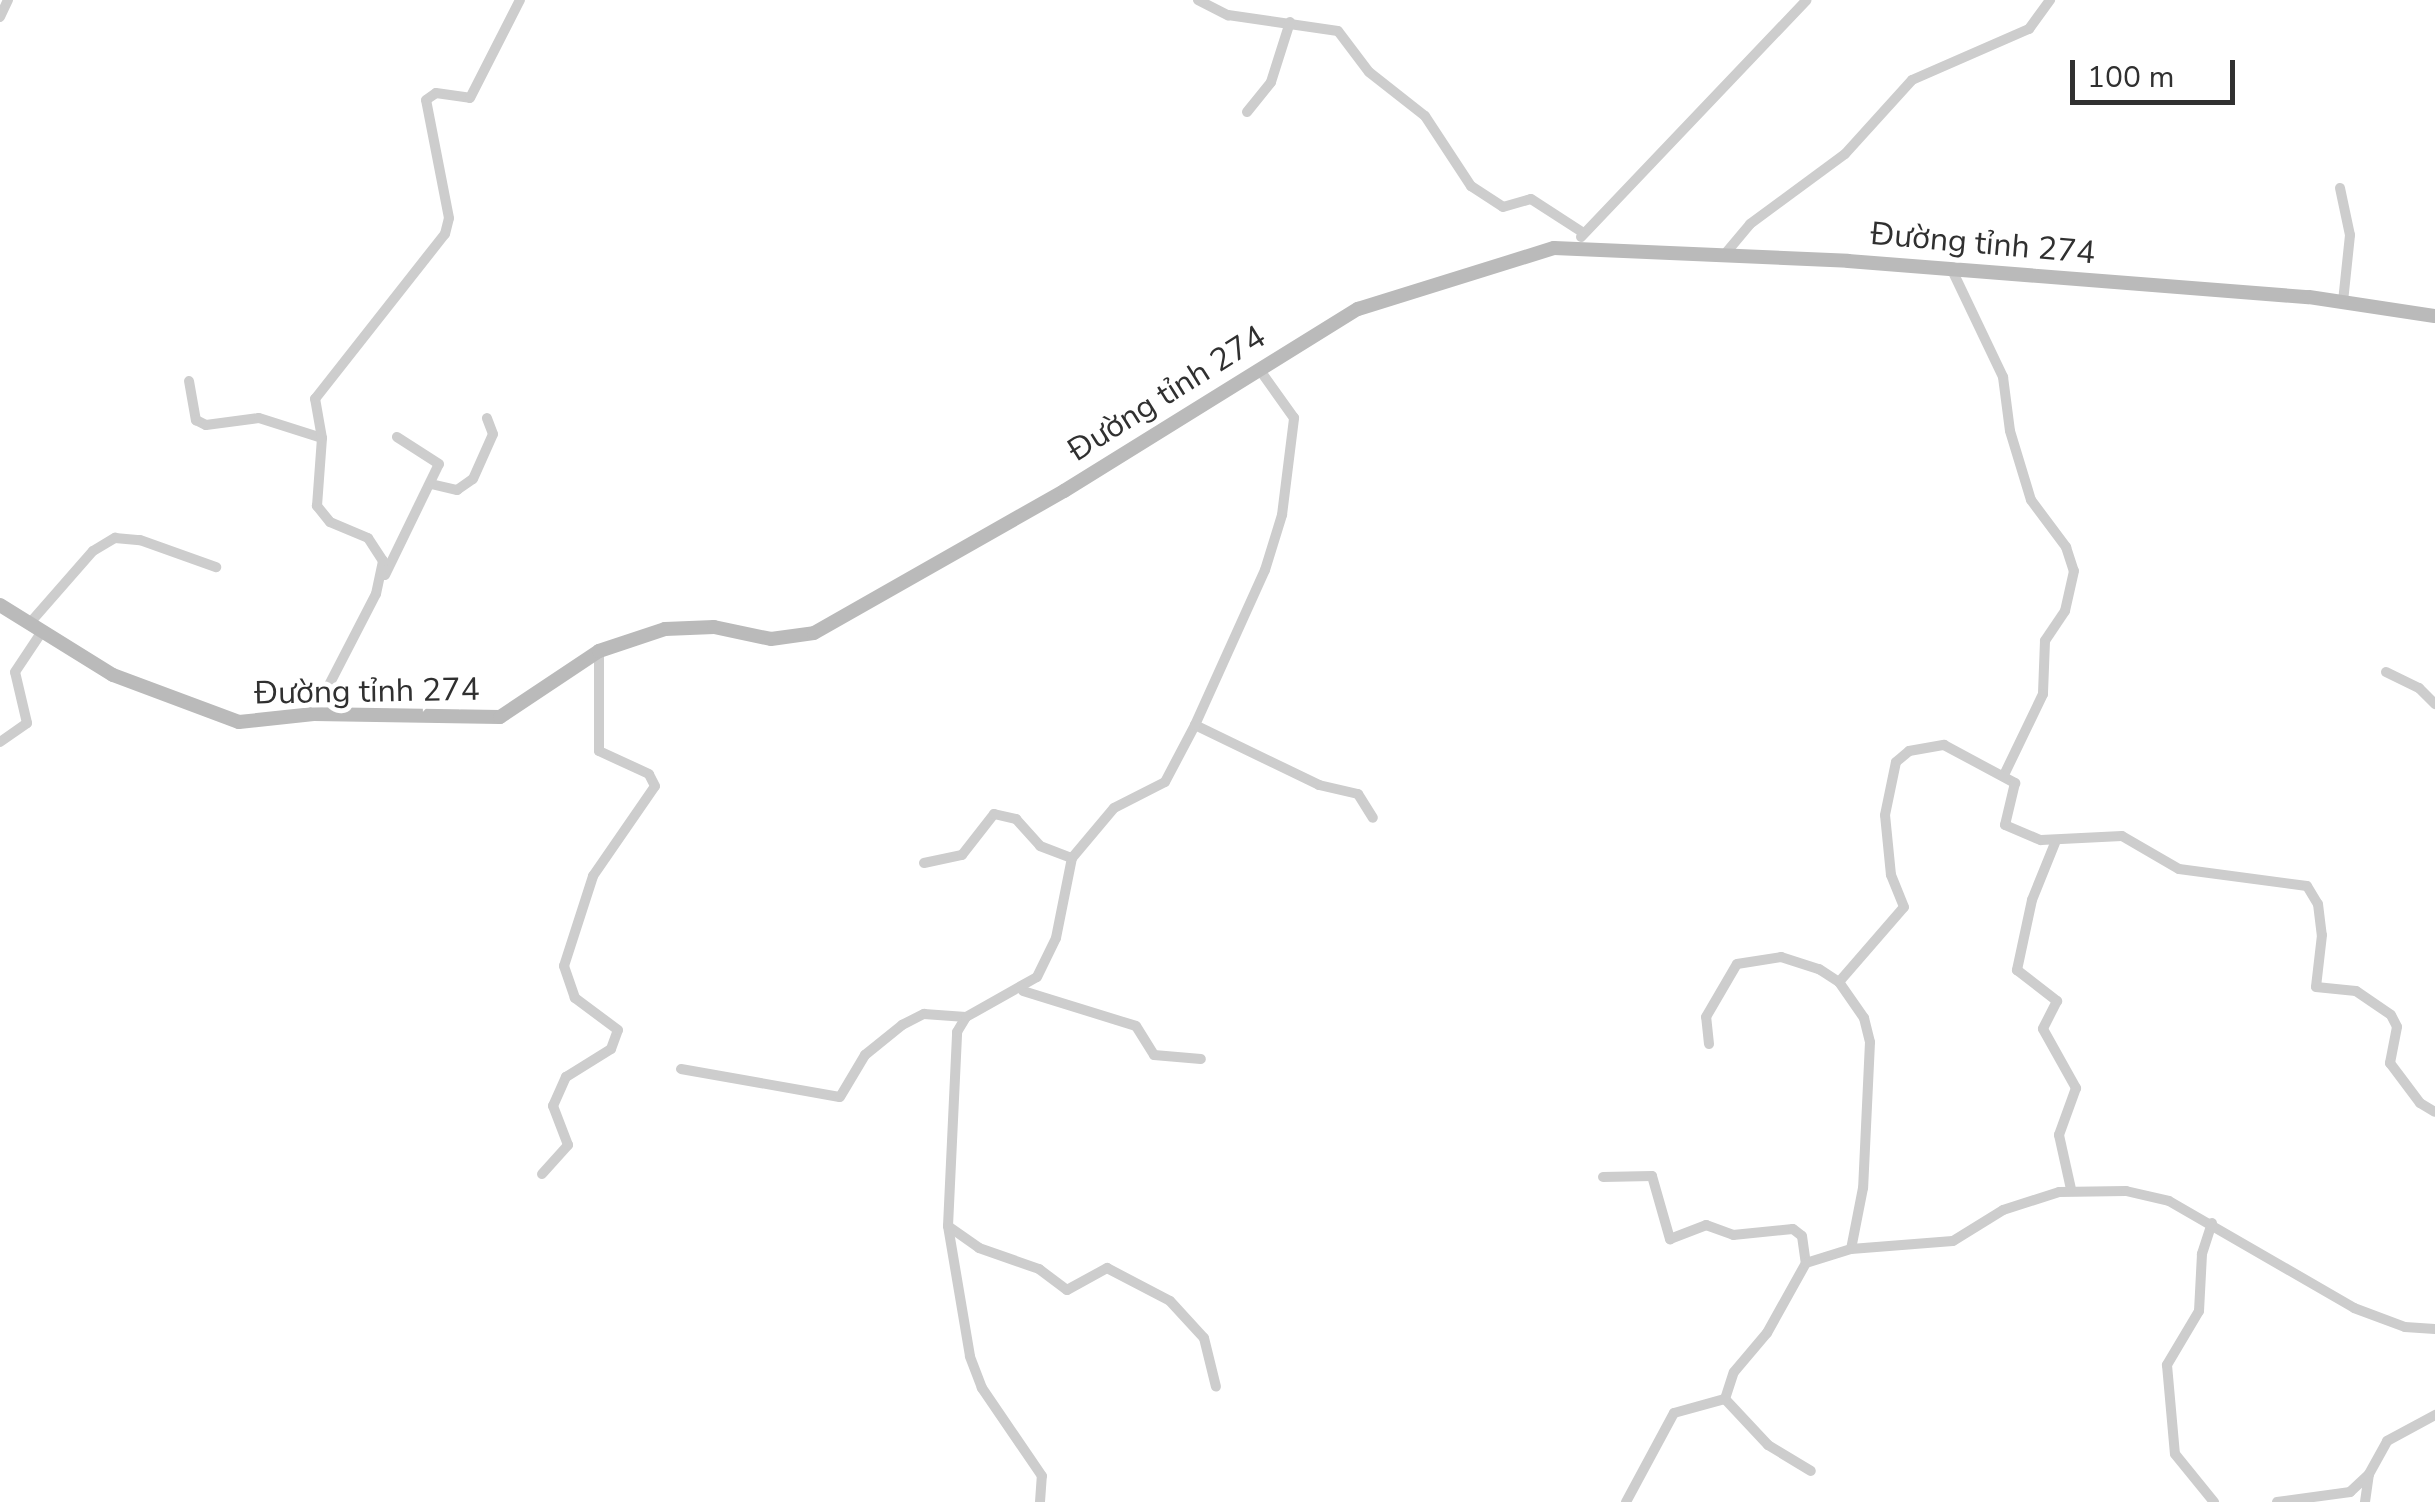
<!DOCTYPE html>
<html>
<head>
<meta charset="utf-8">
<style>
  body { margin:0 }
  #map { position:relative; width:2435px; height:1502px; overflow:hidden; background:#fff; font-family:"Nunito Sans",sans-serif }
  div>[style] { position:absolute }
  .minor>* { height:10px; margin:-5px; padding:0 5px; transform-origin:5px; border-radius:5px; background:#cdcdcd }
  .secondary>* { height:14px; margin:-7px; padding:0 7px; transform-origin:7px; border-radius:7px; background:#bababa }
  span { translate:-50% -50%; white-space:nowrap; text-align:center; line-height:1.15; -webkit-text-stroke:10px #fff; paint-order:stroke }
  .street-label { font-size:32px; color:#303030 }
  .scale { position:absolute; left:2070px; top:60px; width:165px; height:45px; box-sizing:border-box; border:5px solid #303030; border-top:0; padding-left:12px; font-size:30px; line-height:35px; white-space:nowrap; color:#303030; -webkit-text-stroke:8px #fff; paint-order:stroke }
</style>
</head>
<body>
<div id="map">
  <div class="minor">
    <div style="left:1198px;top:0;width:34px;rotate:27deg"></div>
    <div style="left:1228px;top:15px;width:111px;rotate:8.3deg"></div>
    <div style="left:1338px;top:31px;width:51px;rotate:52.9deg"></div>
    <div style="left:1369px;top:72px;width:71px;rotate:38.2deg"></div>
    <div style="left:1425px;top:116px;width:84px;rotate:56.7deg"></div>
    <div style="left:1471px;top:186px;width:38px;rotate:33deg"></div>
    <div style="left:1503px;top:207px;width:29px;rotate:-16deg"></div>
    <div style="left:1531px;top:199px;width:61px;rotate:32.9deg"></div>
    <div style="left:0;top:17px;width:19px;rotate:-65deg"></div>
    <div style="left:1247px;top:112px;width:38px;rotate:-51deg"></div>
    <div style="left:1271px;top:82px;width:63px;rotate:-72.4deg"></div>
    <div style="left:2340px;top:188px;width:48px;rotate:78deg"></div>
    <div style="left:2350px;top:235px;width:67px;rotate:96deg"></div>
    <div style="left:1581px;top:237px;width:327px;rotate:-46.4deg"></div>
    <div style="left:1725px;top:254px;width:39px;rotate:-50deg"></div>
    <div style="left:1750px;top:224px;width:118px;rotate:-36.4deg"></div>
    <div style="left:1845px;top:154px;width:100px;rotate:-47.8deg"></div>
    <div style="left:1912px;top:80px;width:128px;rotate:-23.6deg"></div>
    <div style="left:2029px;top:29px;width:36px;rotate:-54deg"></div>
    <div style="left:1952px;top:270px;width:119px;rotate:64.5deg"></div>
    <div style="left:2003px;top:377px;width:54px;rotate:82.6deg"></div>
    <div style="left:2010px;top:431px;width:72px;rotate:73.1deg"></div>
    <div style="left:2031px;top:500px;width:59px;rotate:53.3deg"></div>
    <div style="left:2066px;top:547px;width:25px;rotate:72deg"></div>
    <div style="left:2074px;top:571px;width:41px;rotate:102.7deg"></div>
    <div style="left:2065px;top:611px;width:36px;rotate:124deg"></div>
    <div style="left:2045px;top:641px;width:53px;rotate:92.2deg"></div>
    <div style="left:2043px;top:694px;width:90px;rotate:115.7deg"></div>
    <div style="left:189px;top:381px;width:40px;rotate:80deg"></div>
    <div style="left:196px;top:420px;width:11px;rotate:27deg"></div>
    <div style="left:206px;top:425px;width:53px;rotate:-7.5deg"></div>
    <div style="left:259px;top:418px;width:66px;rotate:17.6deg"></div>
    <div style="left:431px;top:484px;width:27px;rotate:13deg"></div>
    <div style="left:457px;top:490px;width:19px;rotate:-35deg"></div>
    <div style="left:473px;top:479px;width:49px;rotate:-66deg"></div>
    <div style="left:493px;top:434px;width:17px;rotate:-111deg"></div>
    <div style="left:385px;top:575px;width:123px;rotate:-64.1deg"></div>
    <div style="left:439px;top:464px;width:50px;rotate:-147.3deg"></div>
    <div style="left:29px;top:624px;width:97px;rotate:-48.8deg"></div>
    <div style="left:93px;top:551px;width:26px;rotate:-31deg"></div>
    <div style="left:115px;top:538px;width:25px;rotate:5deg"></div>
    <div style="left:140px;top:540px;width:81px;rotate:19.6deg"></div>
    <div style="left:2386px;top:672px;width:37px;rotate:26deg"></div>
    <div style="left:2419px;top:688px;width:23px;rotate:45deg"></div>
    <div style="left:314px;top:714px;width:135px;rotate:-62.7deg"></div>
    <div style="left:376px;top:594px;width:34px;rotate:-78deg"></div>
    <div style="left:383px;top:561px;width:27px;rotate:-123deg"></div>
    <div style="left:368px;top:538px;width:41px;rotate:-157.2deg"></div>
    <div style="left:330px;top:522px;width:21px;rotate:-129deg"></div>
    <div style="left:317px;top:506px;width:68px;rotate:-85.8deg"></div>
    <div style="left:322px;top:438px;width:40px;rotate:-100deg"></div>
    <div style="left:315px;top:399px;width:210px;rotate:-51.8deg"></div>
    <div style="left:445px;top:234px;width:16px;rotate:-76deg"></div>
    <div style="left:449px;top:218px;width:120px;rotate:-101deg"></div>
    <div style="left:426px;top:100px;width:12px;rotate:-35deg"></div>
    <div style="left:436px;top:93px;width:34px;rotate:8deg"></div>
    <div style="left:470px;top:98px;width:110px;rotate:-63deg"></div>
    <div style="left:1195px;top:725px;width:138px;rotate:25.8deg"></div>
    <div style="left:1319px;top:785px;width:40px;rotate:13deg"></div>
    <div style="left:1358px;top:794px;width:28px;rotate:58deg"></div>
    <div style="left:0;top:742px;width:33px;rotate:-35deg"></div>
    <div style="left:27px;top:723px;width:52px;rotate:-103.2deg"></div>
    <div style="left:15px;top:672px;width:47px;rotate:-56.3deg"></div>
    <div style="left:2055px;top:843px;width:61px;rotate:112deg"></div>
    <div style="left:2032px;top:900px;width:72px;rotate:102.1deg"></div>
    <div style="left:2017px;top:970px;width:51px;rotate:37.8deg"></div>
    <div style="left:2057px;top:1001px;width:31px;rotate:117deg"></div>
    <div style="left:2043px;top:1029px;width:68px;rotate:60.8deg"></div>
    <div style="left:2076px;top:1088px;width:50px;rotate:109.9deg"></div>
    <div style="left:2059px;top:1135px;width:55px;rotate:77.5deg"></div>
    <div style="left:924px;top:863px;width:39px;rotate:-12deg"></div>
    <div style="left:962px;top:855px;width:52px;rotate:-52deg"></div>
    <div style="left:994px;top:814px;width:23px;rotate:13deg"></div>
    <div style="left:1016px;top:819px;width:36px;rotate:48deg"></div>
    <div style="left:1040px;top:846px;width:34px;rotate:21deg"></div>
    <div style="left:1839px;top:982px;width:99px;rotate:-49.1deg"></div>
    <div style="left:1904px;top:907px;width:35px;rotate:-112deg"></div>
    <div style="left:1891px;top:875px;width:60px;rotate:-95.7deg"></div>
    <div style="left:1885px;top:815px;width:54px;rotate:-78.3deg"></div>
    <div style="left:1896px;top:762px;width:17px;rotate:-40deg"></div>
    <div style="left:1909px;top:751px;width:36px;rotate:-10deg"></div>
    <div style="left:1944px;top:745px;width:81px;rotate:28.2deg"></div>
    <div style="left:2015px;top:783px;width:43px;rotate:103.4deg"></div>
    <div style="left:2005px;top:825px;width:39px;rotate:23deg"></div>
    <div style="left:2041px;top:840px;width:81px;rotate:-2.8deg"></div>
    <div style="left:2122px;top:836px;width:66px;rotate:30.1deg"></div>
    <div style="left:2179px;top:869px;width:129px;rotate:7.6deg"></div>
    <div style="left:2307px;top:886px;width:21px;rotate:59deg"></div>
    <div style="left:2318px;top:904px;width:31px;rotate:83deg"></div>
    <div style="left:2322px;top:935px;width:52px;rotate:96.6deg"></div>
    <div style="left:2316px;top:987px;width:40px;rotate:5.7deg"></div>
    <div style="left:2356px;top:991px;width:42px;rotate:34.4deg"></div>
    <div style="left:2391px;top:1015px;width:13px;rotate:63deg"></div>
    <div style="left:2397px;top:1027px;width:37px;rotate:101deg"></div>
    <div style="left:2390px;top:1063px;width:50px;rotate:53.1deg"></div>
    <div style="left:2420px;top:1103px;width:17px;rotate:31deg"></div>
    <div style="left:1023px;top:991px;width:118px;rotate:17.2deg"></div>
    <div style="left:1136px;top:1026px;width:34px;rotate:58deg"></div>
    <div style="left:1154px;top:1055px;width:47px;rotate:4.9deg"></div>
    <div style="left:1709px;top:1044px;width:27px;rotate:-96deg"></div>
    <div style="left:1706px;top:1017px;width:61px;rotate:-59.7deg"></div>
    <div style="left:1737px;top:964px;width:45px;rotate:-9deg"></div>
    <div style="left:1781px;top:957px;width:40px;rotate:18deg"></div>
    <div style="left:1819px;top:969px;width:24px;rotate:33deg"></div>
    <div style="left:1839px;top:982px;width:44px;rotate:55.2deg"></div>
    <div style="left:1864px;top:1018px;width:25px;rotate:76deg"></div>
    <div style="left:1870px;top:1042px;width:146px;rotate:92.7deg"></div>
    <div style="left:1863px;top:1188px;width:62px;rotate:101.1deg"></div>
    <div style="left:681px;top:1069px;width:161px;rotate:10deg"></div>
    <div style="left:840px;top:1097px;width:49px;rotate:-59.2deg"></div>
    <div style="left:865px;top:1055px;width:48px;rotate:-39deg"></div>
    <div style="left:902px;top:1025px;width:25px;rotate:-27deg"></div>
    <div style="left:924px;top:1014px;width:42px;rotate:4.1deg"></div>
    <div style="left:542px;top:1174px;width:39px;rotate:-48deg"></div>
    <div style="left:568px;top:1145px;width:42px;rotate:-111deg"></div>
    <div style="left:553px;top:1106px;width:32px;rotate:-66deg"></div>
    <div style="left:566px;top:1077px;width:53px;rotate:-31.9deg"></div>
    <div style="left:611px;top:1049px;width:20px;rotate:-70deg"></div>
    <div style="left:618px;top:1030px;width:54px;rotate:-143.3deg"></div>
    <div style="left:575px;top:998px;width:34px;rotate:-109deg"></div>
    <div style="left:564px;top:966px;width:95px;rotate:-72.1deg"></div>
    <div style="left:593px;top:876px;width:109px;rotate:-55.4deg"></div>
    <div style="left:655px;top:786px;width:13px;rotate:-117deg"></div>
    <div style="left:649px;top:774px;width:55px;rotate:-155.3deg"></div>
    <div style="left:599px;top:751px;width:100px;rotate:-90deg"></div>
    <div style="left:1603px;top:1177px;width:49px;rotate:-1.2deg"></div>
    <div style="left:1652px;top:1176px;width:66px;rotate:74.1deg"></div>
    <div style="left:1670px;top:1239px;width:39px;rotate:-21deg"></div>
    <div style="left:1706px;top:1225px;width:29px;rotate:20deg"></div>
    <div style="left:1733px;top:1235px;width:60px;rotate:-5.7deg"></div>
    <div style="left:1793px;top:1229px;width:11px;rotate:38deg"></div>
    <div style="left:1802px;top:1236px;width:27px;rotate:82deg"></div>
    <div style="left:2212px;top:1223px;width:33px;rotate:108deg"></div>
    <div style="left:2202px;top:1254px;width:57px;rotate:93deg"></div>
    <div style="left:2199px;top:1311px;width:63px;rotate:120.7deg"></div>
    <div style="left:2167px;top:1365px;width:89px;rotate:84.9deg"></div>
    <div style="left:2175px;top:1454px;width:62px;rotate:50.9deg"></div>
    <div style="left:948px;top:1226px;width:38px;rotate:35deg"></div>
    <div style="left:979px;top:1248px;width:64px;rotate:19.3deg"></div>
    <div style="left:1039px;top:1269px;width:35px;rotate:37deg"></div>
    <div style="left:1067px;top:1290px;width:46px;rotate:-28.8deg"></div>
    <div style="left:1107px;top:1268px;width:71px;rotate:27.6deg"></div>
    <div style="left:1170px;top:1301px;width:50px;rotate:47.4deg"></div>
    <div style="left:1204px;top:1338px;width:50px;rotate:76.2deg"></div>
    <div style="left:1725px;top:1399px;width:63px;rotate:46.9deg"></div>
    <div style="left:1768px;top:1445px;width:50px;rotate:31.2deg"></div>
    <div style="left:1040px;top:1502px;width:26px;rotate:-86deg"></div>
    <div style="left:1042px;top:1476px;width:107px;rotate:-124.3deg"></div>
    <div style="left:982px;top:1388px;width:34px;rotate:-111deg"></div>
    <div style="left:970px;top:1356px;width:132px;rotate:-99.6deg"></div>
    <div style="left:948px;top:1226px;width:194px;rotate:-87.3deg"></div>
    <div style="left:957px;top:1032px;width:17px;rotate:-59deg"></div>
    <div style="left:966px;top:1017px;width:81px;rotate:-29.4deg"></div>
    <div style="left:1037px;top:977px;width:43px;rotate:-64deg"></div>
    <div style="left:1056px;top:938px;width:82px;rotate:-78.7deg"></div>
    <div style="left:1072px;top:858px;width:65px;rotate:-50deg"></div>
    <div style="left:1114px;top:808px;width:57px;rotate:-27deg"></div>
    <div style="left:1165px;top:782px;width:64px;rotate:-62.2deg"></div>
    <div style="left:1195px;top:725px;width:170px;rotate:-65.7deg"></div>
    <div style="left:1265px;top:570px;width:58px;rotate:-72.8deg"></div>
    <div style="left:1282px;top:515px;width:98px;rotate:-82.9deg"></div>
    <div style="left:1294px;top:418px;width:60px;rotate:-125.5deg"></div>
    <div style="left:1626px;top:1502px;width:101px;rotate:-61.7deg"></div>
    <div style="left:1674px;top:1413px;width:53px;rotate:-15.4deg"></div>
    <div style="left:1725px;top:1399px;width:28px;rotate:-72deg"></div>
    <div style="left:1734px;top:1372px;width:51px;rotate:-49.8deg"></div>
    <div style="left:1767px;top:1333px;width:80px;rotate:-60.9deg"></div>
    <div style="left:1806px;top:1263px;width:47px;rotate:-17.3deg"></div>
    <div style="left:1851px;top:1249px;width:102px;rotate:-4.5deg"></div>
    <div style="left:1953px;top:1241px;width:59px;rotate:-31.8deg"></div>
    <div style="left:2003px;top:1210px;width:59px;rotate:-17.8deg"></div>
    <div style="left:2059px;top:1192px;width:67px;rotate:-0.9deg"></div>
    <div style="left:2126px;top:1191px;width:44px;rotate:13.1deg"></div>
    <div style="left:2169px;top:1201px;width:214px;rotate:30deg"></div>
    <div style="left:2354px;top:1308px;width:54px;rotate:20.4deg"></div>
    <div style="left:2405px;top:1327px;width:30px;rotate:4deg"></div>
    <div style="left:2277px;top:1502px;width:74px;rotate:-7.8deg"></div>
    <div style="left:2350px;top:1492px;width:26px;rotate:-43deg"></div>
    <div style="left:2369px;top:1474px;width:38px;rotate:-61deg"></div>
    <div style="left:2387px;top:1441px;width:55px;rotate:-28.4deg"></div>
    <div style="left:2365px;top:1502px;width:27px;rotate:-82deg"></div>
  </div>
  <div class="secondary">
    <div style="left:0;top:605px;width:133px;rotate:31.8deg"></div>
    <div style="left:113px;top:675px;width:134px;rotate:20.5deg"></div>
    <div style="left:239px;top:722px;width:75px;rotate:-6.1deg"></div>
    <div style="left:314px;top:714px;width:186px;rotate:0.9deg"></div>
    <div style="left:500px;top:717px;width:119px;rotate:-33.7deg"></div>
    <div style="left:599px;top:651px;width:70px;rotate:-18.4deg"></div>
    <div style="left:665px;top:629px;width:49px;rotate:-2.3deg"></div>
    <div style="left:714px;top:627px;width:58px;rotate:11.9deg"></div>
    <div style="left:771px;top:639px;width:43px;rotate:-7.9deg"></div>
    <div style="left:814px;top:633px;width:288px;rotate:-29.6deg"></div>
    <div style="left:1064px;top:491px;width:346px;rotate:-31.8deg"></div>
    <div style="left:1358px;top:309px;width:205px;rotate:-17.3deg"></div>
    <div style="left:1554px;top:248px;width:294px;rotate:2.5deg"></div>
    <div style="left:1848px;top:261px;width:462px;rotate:4.5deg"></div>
    <div style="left:2309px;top:297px;width:127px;rotate:8.6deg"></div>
  </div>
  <div class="street-label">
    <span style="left:1983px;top:244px;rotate:5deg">Đường tỉnh 274</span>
    <span style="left:1167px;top:394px;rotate:-32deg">Đường tỉnh 274</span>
    <span style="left:367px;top:692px;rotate:-1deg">Đường tỉnh 274</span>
  </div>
  <div class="scale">100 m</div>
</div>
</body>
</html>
